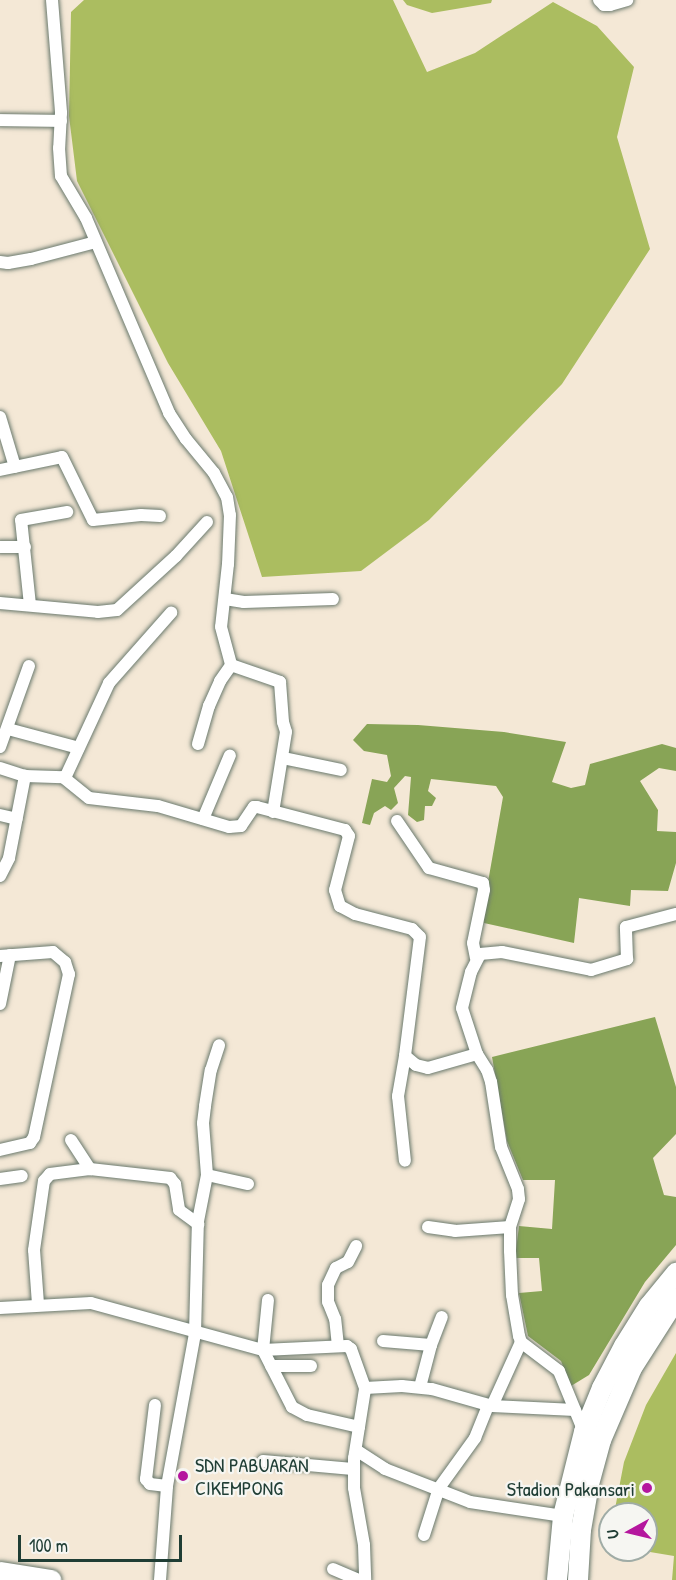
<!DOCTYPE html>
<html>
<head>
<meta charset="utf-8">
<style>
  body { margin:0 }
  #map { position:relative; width:676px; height:1580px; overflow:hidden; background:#f4e8d6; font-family:"Patrick Hand",sans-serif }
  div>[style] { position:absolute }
  .green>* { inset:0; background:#abbd60 }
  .forest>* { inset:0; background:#88a456 }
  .roads { filter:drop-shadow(0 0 2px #6a796d) drop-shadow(0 0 2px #6a796d) }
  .street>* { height:12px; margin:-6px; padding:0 6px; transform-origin:6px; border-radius:6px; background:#fff }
  .primary>* { height:20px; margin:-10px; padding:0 10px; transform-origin:10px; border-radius:10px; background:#fff }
  .dots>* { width:16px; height:16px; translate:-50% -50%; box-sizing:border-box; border:3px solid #f6f6f2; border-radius:50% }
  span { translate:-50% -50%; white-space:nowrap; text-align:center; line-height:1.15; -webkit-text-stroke:4.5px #f6f6f2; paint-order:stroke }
  .poi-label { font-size:20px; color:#1f3d34 }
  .left { translate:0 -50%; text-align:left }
  .right { translate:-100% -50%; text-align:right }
  .north { position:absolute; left:598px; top:1502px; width:60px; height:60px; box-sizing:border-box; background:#f6f6f2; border:2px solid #a0aca6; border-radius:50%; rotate:262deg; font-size:16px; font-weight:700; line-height:24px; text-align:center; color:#1f3d34 }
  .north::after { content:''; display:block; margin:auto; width:21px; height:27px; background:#b5179e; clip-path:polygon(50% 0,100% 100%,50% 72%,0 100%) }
  .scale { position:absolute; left:18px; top:1535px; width:164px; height:27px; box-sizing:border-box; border:3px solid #1f3d34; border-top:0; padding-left:8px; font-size:18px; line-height:21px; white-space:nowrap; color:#1f3d34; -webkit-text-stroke:4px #f6f6f2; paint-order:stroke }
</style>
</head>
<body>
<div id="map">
  <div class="green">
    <div style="clip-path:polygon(84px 0,393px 0,427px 72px,475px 53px,553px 2px,597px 26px,634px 67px,617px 137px,650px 249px,562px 384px,429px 520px,361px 571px,262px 577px,221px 451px,168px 363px,77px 181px,69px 116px,71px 12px)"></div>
    <div style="clip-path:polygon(403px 0,492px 0,491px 3px,432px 13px,407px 5px)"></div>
    <div style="clip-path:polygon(676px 1353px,676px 1580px,672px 1580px,674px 1556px,638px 1550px,646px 1550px,646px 1514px,614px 1514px,624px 1462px,646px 1405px)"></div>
  </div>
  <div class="forest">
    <div style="clip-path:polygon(367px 724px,418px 725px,504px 732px,566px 742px,552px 782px,571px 788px,585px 785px,590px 764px,662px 744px,676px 748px,676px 771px,659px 768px,640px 781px,658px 810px,657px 831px,676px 832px,676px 863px,668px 891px,631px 890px,630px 906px,579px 898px,574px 943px,484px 923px,482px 916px,503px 797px,496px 786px,431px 779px,428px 791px,436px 798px,432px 806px,425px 806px,424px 820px,417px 822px,408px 815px,411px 777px,405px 776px,394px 788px,398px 803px,391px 810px,385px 806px,374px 813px,370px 825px,362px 823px,372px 779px,387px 782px,391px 776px,387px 755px,364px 751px,353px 740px)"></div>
    <div style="clip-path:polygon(655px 1017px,676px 1087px,676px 1134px,653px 1158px,664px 1195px,676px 1197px,676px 1245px,645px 1282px,589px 1375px,571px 1386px,561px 1361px,528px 1336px,519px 1293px,542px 1291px,539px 1258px,515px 1258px,519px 1226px,552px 1229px,555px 1180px,523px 1180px,507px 1141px,492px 1057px)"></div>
  </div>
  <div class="roads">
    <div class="street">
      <div style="left:52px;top:0;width:113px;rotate:85.4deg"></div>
      <div style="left:61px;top:113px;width:35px;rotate:93deg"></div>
      <div style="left:59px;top:148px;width:28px;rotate:86deg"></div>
      <div style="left:61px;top:176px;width:49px;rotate:59.2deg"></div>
      <div style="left:86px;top:218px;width:212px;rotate:66.9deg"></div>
      <div style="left:169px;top:413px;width:31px;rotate:57deg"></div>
      <div style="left:186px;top:439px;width:44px;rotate:50.5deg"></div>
      <div style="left:214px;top:473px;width:27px;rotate:62deg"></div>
      <div style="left:227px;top:497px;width:18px;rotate:81deg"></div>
      <div style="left:230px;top:515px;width:49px;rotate:92.3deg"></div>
      <div style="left:228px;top:564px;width:63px;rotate:96.3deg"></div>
      <div style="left:221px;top:627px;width:39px;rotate:75deg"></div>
      <div style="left:231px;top:665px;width:52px;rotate:19.1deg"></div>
      <div style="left:280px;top:682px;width:40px;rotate:85.7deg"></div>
      <div style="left:283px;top:722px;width:10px;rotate:73deg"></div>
      <div style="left:286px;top:732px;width:81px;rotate:99.2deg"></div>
      <div style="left:599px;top:0;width:7px;rotate:45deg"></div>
      <div style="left:604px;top:5px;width:6px"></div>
      <div style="left:610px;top:5px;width:18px;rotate:-16deg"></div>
      <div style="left:0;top:120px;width:61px;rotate:0.9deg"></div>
      <div style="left:0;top:262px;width:8px;rotate:7deg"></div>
      <div style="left:8px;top:263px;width:23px;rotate:-10deg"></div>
      <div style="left:31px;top:259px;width:67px;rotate:-14.7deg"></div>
      <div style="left:0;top:417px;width:52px;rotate:73.3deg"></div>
      <div style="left:0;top:470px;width:63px;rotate:-11.8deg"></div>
      <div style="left:62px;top:457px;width:70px;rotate:63.8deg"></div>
      <div style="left:93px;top:520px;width:48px;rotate:-5.9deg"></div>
      <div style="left:141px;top:515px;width:19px;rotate:3deg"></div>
      <div style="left:0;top:547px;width:25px"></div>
      <div style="left:225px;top:599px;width:19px;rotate:9deg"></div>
      <div style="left:244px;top:602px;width:89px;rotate:-1.9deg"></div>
      <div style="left:0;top:603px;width:98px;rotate:5.2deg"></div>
      <div style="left:98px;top:612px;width:19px;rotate:-6deg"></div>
      <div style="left:117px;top:610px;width:80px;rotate:-42.5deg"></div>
      <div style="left:176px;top:556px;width:46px;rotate:-47.6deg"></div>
      <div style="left:30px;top:605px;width:85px;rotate:-96deg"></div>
      <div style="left:21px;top:520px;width:47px;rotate:-9.9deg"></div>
      <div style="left:8px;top:729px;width:73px;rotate:15deg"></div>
      <div style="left:198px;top:744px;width:40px;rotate:-74deg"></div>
      <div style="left:209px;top:706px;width:27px;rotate:-66deg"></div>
      <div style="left:220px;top:681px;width:19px;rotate:-55deg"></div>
      <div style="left:0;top:747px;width:86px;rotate:-70.3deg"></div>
      <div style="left:283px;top:758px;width:59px;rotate:11.7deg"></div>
      <div style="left:0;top:768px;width:26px;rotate:18deg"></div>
      <div style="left:25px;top:776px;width:38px;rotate:2deg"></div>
      <div style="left:63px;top:777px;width:33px;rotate:39deg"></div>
      <div style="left:89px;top:798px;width:69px;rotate:6.6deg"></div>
      <div style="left:158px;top:806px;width:74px;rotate:16.5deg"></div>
      <div style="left:229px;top:827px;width:12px;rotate:-5deg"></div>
      <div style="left:241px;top:826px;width:23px;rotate:-56deg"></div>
      <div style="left:254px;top:807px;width:3px"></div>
      <div style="left:257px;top:807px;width:91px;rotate:14.6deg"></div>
      <div style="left:345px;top:830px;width:7px;rotate:56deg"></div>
      <div style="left:349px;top:836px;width:56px;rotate:104.5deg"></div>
      <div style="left:335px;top:890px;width:17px;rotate:73deg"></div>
      <div style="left:340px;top:906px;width:17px;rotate:28deg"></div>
      <div style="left:355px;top:914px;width:59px;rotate:14.7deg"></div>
      <div style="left:412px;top:929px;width:11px;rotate:45deg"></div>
      <div style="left:420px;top:937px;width:120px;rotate:97.2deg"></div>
      <div style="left:405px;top:1056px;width:14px;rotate:39deg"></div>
      <div style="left:416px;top:1065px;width:12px;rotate:14deg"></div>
      <div style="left:428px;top:1068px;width:51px;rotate:-15.9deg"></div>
      <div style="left:65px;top:778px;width:105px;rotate:-65.1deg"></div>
      <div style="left:109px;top:683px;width:94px;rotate:-48.5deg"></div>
      <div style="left:0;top:815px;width:17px;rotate:13deg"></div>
      <div style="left:203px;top:819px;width:69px;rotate:-67.1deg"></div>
      <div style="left:397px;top:821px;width:57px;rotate:55.8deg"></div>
      <div style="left:429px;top:868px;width:56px;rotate:15.5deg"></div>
      <div style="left:483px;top:883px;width:7px;rotate:82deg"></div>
      <div style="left:484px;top:890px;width:54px;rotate:101.7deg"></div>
      <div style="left:473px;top:943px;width:15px;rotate:79deg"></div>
      <div style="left:0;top:876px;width:20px;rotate:-63deg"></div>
      <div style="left:9px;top:858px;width:84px;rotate:-79deg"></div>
      <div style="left:0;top:956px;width:53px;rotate:-4.3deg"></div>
      <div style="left:53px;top:952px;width:16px;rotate:40deg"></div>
      <div style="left:65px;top:962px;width:13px;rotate:72deg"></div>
      <div style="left:69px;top:974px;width:167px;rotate:102.1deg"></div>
      <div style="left:34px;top:1137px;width:7px;rotate:124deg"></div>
      <div style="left:30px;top:1143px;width:31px;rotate:167deg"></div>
      <div style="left:0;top:1004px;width:50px;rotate:-78.5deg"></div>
      <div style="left:405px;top:1056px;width:41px;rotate:99.9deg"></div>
      <div style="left:398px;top:1096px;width:65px;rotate:83.9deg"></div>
      <div style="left:71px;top:1140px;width:35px;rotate:57deg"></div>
      <div style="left:207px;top:1175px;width:42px;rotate:12.4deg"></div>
      <div style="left:0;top:1179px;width:22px;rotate:-8deg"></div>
      <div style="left:428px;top:1227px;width:27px;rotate:8deg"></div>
      <div style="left:455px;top:1231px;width:55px;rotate:-4.2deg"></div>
      <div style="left:268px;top:1300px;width:50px;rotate:95.7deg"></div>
      <div style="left:263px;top:1350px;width:84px;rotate:-2.7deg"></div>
      <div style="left:347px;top:1346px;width:5px;rotate:37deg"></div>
      <div style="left:351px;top:1349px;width:41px;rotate:70.3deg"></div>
      <div style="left:365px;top:1388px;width:37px;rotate:-3deg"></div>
      <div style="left:402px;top:1386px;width:30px;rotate:6deg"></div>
      <div style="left:432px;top:1389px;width:62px;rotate:15.8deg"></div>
      <div style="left:492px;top:1406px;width:70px;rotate:-65.6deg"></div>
      <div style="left:38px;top:1304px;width:54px;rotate:-94.2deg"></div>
      <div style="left:34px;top:1250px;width:70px;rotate:-81.8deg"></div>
      <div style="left:44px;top:1181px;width:9px;rotate:-49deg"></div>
      <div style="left:50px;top:1174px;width:40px;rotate:-7.1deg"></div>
      <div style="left:90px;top:1169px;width:81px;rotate:6.4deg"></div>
      <div style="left:170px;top:1178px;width:8px;rotate:50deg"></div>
      <div style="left:175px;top:1184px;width:26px;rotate:81deg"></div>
      <div style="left:179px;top:1210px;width:24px;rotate:36deg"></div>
      <div style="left:0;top:1308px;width:91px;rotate:-3.1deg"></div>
      <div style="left:91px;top:1303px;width:178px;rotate:15.3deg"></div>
      <div style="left:263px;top:1350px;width:64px;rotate:63deg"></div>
      <div style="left:292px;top:1407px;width:17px;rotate:28deg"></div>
      <div style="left:307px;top:1415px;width:53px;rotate:13deg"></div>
      <div style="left:359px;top:1427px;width:31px;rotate:99deg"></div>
      <div style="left:354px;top:1458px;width:30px;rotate:90deg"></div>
      <div style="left:354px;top:1488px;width:58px;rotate:80deg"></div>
      <div style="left:364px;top:1545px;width:35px;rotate:88deg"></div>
      <div style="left:383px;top:1341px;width:48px;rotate:4.8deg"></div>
      <div style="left:338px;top:1346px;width:27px;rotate:-96deg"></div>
      <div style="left:335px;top:1319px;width:18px;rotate:-112deg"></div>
      <div style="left:328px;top:1302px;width:17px;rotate:-90deg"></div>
      <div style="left:328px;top:1285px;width:19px;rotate:-65deg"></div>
      <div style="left:336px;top:1268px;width:13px;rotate:-27deg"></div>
      <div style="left:348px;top:1262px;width:18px;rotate:-63deg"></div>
      <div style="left:271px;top:1366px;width:40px"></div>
      <div style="left:420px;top:1387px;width:43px;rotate:-75.3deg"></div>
      <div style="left:431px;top:1345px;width:30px;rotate:-69deg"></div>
      <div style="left:155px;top:1405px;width:75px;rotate:96.9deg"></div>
      <div style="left:146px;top:1479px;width:6px;rotate:51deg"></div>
      <div style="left:150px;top:1484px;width:17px;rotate:7deg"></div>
      <div style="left:492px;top:1406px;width:83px;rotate:2.8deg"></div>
      <div style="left:359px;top:1427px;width:39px;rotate:-81deg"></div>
      <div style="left:584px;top:1432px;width:66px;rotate:-112.3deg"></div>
      <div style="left:559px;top:1371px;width:48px;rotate:-142.7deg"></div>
      <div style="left:521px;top:1342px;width:6px;rotate:-108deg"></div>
      <div style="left:519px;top:1336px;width:42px;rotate:-99.7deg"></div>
      <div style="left:512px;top:1295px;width:44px;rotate:-92.6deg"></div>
      <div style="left:510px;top:1251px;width:24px;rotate:-90deg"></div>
      <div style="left:510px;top:1227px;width:29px;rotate:-72deg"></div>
      <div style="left:519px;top:1199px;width:10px;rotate:-96deg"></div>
      <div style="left:518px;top:1189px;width:45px;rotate:-112deg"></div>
      <div style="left:501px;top:1147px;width:66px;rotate:-98.7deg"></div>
      <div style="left:491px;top:1082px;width:13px;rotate:-108deg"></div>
      <div style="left:487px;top:1070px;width:19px;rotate:-122deg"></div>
      <div style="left:477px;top:1054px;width:48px;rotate:-108.1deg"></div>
      <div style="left:462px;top:1008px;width:37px;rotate:-76deg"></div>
      <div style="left:471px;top:972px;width:20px;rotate:-63deg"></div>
      <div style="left:480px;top:954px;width:22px;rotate:-5deg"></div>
      <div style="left:502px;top:952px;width:91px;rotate:11.4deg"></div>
      <div style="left:591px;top:970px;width:38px;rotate:-17deg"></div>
      <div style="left:627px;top:959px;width:32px;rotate:-92deg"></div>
      <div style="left:626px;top:927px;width:52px;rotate:-14.6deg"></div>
      <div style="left:356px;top:1450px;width:35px;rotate:33deg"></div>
      <div style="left:385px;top:1469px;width:91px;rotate:21.2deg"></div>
      <div style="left:470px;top:1502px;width:94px;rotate:8.6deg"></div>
      <div style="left:263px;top:1461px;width:90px;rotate:5.1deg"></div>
      <div style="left:424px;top:1535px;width:49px;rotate:-72.3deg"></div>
      <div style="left:439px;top:1488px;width:62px;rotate:-54.2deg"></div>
      <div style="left:475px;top:1438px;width:35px;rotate:-68deg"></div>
      <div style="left:333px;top:1569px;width:28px;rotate:23deg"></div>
      <div style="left:160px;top:1580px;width:94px;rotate:-85.7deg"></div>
      <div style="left:167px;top:1486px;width:156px;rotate:-79.6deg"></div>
      <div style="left:195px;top:1333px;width:112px;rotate:-88.5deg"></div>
      <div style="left:198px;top:1221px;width:47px;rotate:-78.9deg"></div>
      <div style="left:207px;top:1175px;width:52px;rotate:-94.4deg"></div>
      <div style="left:203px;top:1123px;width:17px;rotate:-83deg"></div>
      <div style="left:205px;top:1106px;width:36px;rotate:-81deg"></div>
      <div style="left:211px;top:1070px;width:26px;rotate:-72deg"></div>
    </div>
    <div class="primary">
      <div style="left:0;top:1572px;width:52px;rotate:8.9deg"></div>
      <div style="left:557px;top:1580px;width:64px;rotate:-84.6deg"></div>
      <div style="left:563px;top:1516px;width:87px;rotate:-76deg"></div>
      <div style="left:584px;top:1432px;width:48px;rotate:-67.8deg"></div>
      <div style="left:602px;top:1388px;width:47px;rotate:-62.4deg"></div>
      <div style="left:624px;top:1346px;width:47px;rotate:-58deg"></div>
      <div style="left:649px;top:1306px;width:43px;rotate:-50.7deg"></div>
      <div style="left:578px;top:1580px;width:50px;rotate:-86.6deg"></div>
      <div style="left:581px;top:1530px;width:47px;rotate:-80.1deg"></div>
      <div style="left:589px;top:1484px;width:46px;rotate:-74.7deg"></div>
      <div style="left:601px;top:1440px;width:78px;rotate:-66.7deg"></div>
      <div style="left:632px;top:1368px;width:82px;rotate:-57.5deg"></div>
    </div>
  </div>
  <div class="dots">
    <div style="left:183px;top:1476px;background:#b5179e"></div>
    <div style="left:647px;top:1488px;background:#b5179e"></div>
  </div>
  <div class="poi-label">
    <span class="left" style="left:195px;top:1476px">SDN PABUARAN<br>CIKEMPONG</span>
    <span class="right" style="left:635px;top:1488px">Stadion Pakansari</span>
  </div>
  <div class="north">U</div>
  <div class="scale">100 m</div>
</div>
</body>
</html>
